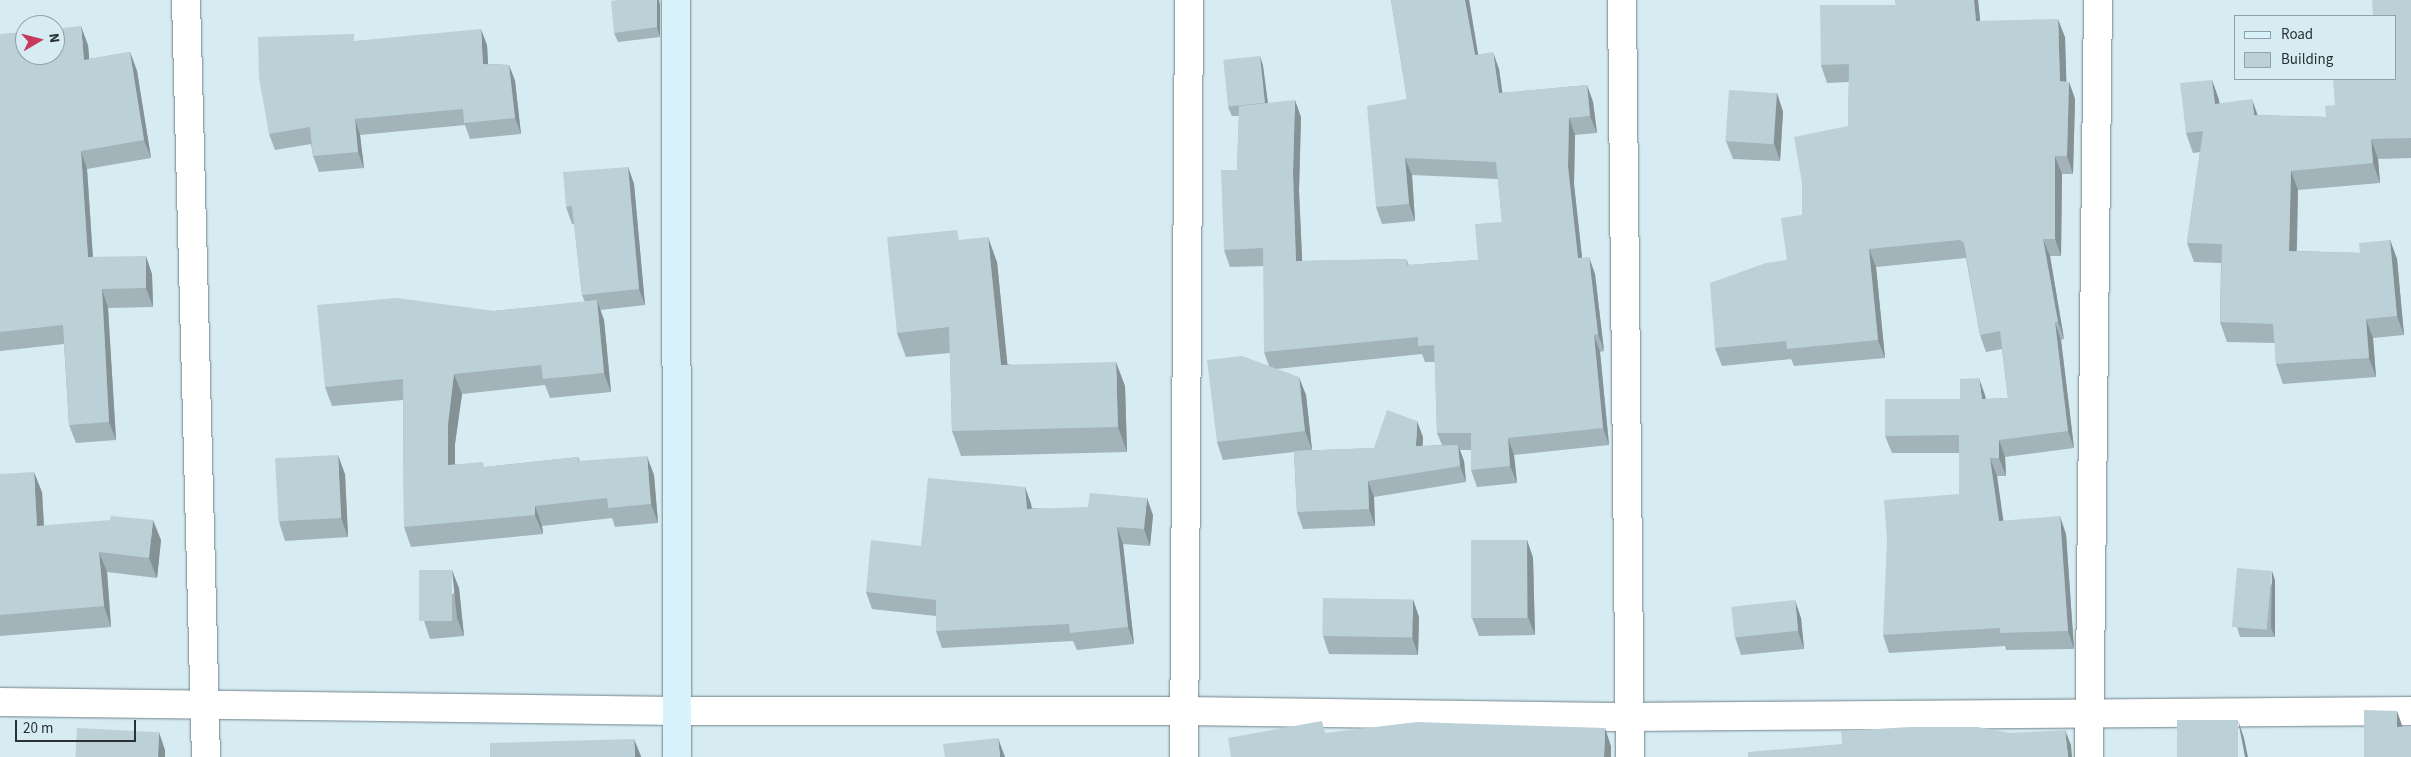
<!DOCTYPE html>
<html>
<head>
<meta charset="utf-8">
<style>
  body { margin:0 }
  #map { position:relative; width:2411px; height:757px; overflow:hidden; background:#d6ebf2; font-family:"Source Sans 3",sans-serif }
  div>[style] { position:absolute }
  .roads { filter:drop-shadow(0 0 1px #71838a) drop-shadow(0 0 1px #71838a) }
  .street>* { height:28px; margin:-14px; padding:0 14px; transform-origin:14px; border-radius:14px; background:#fff }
  .secondary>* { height:28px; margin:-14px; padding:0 14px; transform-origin:14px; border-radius:14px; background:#d7f2fa }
  .wall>* { inset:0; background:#a2b3b9 }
  .shaded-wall>* { inset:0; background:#849296 }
  .building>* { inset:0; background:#bcd0d7; transform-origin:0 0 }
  span { translate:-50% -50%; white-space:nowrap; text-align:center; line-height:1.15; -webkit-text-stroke:4.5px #d6ebf2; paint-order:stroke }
  .legend { position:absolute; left:2234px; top:15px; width:162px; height:65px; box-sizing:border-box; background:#d6ebf2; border:1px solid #91a1a6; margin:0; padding:6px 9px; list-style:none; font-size:15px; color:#293134 }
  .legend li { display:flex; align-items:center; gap:10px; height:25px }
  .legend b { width:25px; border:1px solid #91a1a6 }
  .north { position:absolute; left:15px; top:15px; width:50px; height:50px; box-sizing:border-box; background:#d6ebf2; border:1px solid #91a1a6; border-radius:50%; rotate:82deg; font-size:14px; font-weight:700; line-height:20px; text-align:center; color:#293134 }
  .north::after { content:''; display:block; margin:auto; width:18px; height:22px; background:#c8395e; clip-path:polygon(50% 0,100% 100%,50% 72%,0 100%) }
  .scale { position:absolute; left:15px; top:720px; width:121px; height:22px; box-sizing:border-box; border:2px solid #293134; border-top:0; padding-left:6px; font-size:15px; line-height:18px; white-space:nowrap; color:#293134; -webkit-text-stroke:4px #d6ebf2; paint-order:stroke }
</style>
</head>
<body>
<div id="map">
  <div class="roads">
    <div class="street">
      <div style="left:186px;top:0;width:757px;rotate:88.49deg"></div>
      <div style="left:1622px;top:0;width:757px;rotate:89.39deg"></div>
      <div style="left:0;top:702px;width:677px;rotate:0.76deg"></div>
      <div style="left:677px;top:711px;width:507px"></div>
      <div style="left:1184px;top:711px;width:446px;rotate:0.8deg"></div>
      <div style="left:1630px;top:717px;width:781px;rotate:-0.44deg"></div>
      <div style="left:1184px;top:757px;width:757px;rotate:-89.62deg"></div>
      <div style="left:2089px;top:757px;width:757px;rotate:-89.32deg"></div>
    </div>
    <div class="secondary">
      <div style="left:676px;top:0;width:757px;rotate:89.92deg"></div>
    </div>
  </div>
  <div class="wall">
    <div style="clip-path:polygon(evenodd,1391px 0,1469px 0,1478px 54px,1499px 69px,1502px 93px,1587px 85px,1593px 102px,1597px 133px,1575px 135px,1574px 184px,1582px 258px,1595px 274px,1604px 351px,1600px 352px,1609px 445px,1514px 455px,1517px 483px,1477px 487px,1471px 470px,1471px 450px,1460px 450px,1464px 461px,1466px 482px,1374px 497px,1375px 526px,1303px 529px,1297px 512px,1294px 452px,1223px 460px,1217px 442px,1269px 366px,1264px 352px,1264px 266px,1230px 267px,1224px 250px,1237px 170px,1239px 116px,1232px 116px,1228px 107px,1260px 56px,1263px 66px,1268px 103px,1301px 117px,1299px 191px,1302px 261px,1406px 259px,1409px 265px,1478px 260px,1502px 222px,1498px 179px,1412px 175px,1415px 221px,1382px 224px,1376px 207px,1407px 99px,1391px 0,1422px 354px,1425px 362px,1435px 362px,1437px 433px,1442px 445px,1422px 446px,1423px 437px,1374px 448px,1298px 451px,1312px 450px,1306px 395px,1276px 369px,1422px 354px)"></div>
    <div style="clip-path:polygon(1895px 0,1978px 0,1980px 21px,2065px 37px,2066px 82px,2069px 82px,2075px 99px,2073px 174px,2062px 174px,2061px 256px,2050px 256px,2064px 339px,2061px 340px,2074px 448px,2005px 457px,2006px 476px,1997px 476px,2003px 521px,2066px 534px,2074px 649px,2006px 650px,2005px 646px,1889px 653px,1883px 635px,1959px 494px,1959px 453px,1892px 453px,1885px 436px,1960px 399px,1985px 395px,1986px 399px,2008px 398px,2002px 349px,1986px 352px,1980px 335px,1966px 258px,1876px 267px,1885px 358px,1794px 366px,1791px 359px,1722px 366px,1715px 348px,1787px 260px,1802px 215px,1848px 126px,1849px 82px,1827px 83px,1821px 65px,1896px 5px)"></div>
    <div style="clip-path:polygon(2411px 0,2411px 158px,2378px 159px,2380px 183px,2298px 190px,2297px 251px,2360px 253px,2390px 240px,2397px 259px,2404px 335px,2373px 338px,2376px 377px,2283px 384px,2276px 364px,2275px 343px,2227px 342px,2220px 322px,2221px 263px,2194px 262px,2187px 243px,2200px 152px,2193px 153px,2186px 133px,2212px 80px,2219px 100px,2219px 103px,2257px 115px,2326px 117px,2335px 105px,2395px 79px)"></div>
    <div style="clip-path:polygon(660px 5px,660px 37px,618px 42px,614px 33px)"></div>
    <div style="clip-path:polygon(0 34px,88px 45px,89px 59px,130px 52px,137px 71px,151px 158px,87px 169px,93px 257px,152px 274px,153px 307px,108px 308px,116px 440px,76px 443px,69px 425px,64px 344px,0 351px)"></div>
    <div style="clip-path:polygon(357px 41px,487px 45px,488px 64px,509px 65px,515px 81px,521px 134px,470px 139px,465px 125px,360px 135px,364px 168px,319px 172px,313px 156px,311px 144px,275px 150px,269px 134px)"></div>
    <div style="clip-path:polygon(1777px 93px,1783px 112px,1780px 161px,1733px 159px,1726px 141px)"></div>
    <div style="clip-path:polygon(628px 167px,634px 184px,645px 305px,600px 310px,604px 320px,611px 392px,550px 398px,545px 385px,462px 394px,455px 444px,455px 464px,485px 467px,578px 457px,580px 461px,654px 475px,658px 523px,615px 527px,612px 518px,542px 526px,543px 534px,411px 547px,404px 527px,403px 400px,332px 406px,325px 387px,494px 311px,585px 302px,582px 295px,574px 224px,572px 224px,566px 207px)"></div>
    <div style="clip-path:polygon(961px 240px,997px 262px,1007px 364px,1125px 386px,1127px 452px,961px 456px,952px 431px,950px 353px,906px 357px,897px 333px)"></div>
    <div style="clip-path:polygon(0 474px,42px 492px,44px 526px,161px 540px,157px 578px,107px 572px,111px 627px,0 636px)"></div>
    <div style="clip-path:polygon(345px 474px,348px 537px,285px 541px,279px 522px)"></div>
    <div style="clip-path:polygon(1025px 487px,1031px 504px,1032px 508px,1153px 515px,1150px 546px,1123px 544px,1134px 644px,1077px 650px,1073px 641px,942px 648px,936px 631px,936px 616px,872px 609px,866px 592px,921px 546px)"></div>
    <div style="clip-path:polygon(1527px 540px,1533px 558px,1535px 635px,1479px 636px,1472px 618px)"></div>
    <div style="clip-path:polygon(2275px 580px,2275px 637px,2240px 637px,2237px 627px)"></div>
    <div style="clip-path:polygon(459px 588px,464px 636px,430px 639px,424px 621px)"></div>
    <div style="clip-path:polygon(1419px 617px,1418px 655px,1329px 654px,1323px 636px)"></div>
    <div style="clip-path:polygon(1801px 618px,1804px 649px,1741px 655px,1735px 637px)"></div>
  </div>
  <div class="shaded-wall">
    <div style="clip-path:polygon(657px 0,659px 0,660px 5px,660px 37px,657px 27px)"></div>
    <div style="clip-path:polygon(1465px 0,1469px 0,1481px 72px,1475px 55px)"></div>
    <div style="clip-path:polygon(1974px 0,1978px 0,1982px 38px,1976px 21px)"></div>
    <div style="clip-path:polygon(2058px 19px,2065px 37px,2067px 99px,2060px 81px)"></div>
    <div style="clip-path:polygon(81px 26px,88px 45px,91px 78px,84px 60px)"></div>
    <div style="clip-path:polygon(481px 29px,487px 45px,489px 80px,483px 64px)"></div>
    <div style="clip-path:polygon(130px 52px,137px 71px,151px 158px,144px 140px)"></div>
    <div style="clip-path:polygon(1493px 52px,1499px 69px,1505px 110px,1499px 93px)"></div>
    <div style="clip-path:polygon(1260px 56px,1263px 66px,1269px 113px,1265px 103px)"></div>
    <div style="clip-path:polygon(509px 65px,515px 81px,521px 134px,515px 118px)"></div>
    <div style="clip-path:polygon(2212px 80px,2219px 100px,2222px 123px,2215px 104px)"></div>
    <div style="clip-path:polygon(2069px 82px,2075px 99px,2073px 174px,2067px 156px)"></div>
    <div style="clip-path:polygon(1587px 85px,1593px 102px,1597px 133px,1590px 116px)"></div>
    <div style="clip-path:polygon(1777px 93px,1783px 112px,1780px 161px,1774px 143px)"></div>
    <div style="clip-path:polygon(2252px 99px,2259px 119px,2254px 115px)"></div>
    <div style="clip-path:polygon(1295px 100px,1301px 117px,1299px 191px,1303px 278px,1296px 261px,1293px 174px)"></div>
    <div style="clip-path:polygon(1569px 118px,1575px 135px,1574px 184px,1584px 275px,1578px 258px,1568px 167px)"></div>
    <div style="clip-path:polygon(355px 119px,360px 135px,364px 168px,358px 152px)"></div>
    <div style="clip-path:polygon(2371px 139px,2378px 159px,2380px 183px,2373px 163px)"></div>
    <div style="clip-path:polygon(81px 151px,87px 169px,94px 275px,88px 257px)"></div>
    <div style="clip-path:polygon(2055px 156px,2062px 174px,2061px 256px,2055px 239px)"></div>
    <div style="clip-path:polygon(1405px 158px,1412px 175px,1415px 221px,1409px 204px)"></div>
    <div style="clip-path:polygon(628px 167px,634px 184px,645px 305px,639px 289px)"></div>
    <div style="clip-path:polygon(2291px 171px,2298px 190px,2296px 270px,2289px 251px)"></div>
    <div style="clip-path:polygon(988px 237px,997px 262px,1010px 389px,1001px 365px)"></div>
    <div style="clip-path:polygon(2043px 239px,2050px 256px,2064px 339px,2058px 322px)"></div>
    <div style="clip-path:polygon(2390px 240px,2397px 259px,2404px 335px,2397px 316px)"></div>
    <div style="clip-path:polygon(1869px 249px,1876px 267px,1885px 358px,1878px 340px)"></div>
    <div style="clip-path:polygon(146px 256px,152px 274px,153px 307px,146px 288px)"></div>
    <div style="clip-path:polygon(1589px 257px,1595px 274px,1604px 351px,1598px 334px)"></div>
    <div style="clip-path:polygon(102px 289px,108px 308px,116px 440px,109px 422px)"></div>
    <div style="clip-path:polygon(597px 300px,604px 320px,611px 392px,604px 373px)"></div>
    <div style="clip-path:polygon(2366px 319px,2373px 338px,2376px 377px,2369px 358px)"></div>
    <div style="clip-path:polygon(2055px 322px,2061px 340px,2074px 448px,2068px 431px)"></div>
    <div style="clip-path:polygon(1594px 335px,1600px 352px,1609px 445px,1603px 428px)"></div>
    <div style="clip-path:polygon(1116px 362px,1125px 386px,1127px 452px,1118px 427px)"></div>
    <div style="clip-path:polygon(454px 374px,462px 394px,455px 444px,455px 484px,448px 465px,448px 424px)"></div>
    <div style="clip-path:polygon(1299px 377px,1306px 395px,1312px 450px,1305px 431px)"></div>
    <div style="clip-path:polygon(1979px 378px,1985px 395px,1988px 416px,1982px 399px)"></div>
    <div style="clip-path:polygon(1417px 421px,1423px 437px,1422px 463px,1416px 446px)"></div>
    <div style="clip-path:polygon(1508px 438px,1514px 455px,1517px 483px,1510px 466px)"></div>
    <div style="clip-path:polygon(1999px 440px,2005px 457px,2006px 476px,1999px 458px)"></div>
    <div style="clip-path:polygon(1458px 445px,1464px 461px,1466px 482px,1460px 466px)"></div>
    <div style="clip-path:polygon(338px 455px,345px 474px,348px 537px,341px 518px)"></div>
    <div style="clip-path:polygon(647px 456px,654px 475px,658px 523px,651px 504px)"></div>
    <div style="clip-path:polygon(1990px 458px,1997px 476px,2006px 539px,1999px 521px)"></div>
    <div style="clip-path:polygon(34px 472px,42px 492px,45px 547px,37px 526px)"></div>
    <div style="clip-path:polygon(1368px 481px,1374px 497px,1375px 526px,1369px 509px)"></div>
    <div style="clip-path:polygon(1025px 487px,1031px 504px,1033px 526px,1027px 509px)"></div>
    <div style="clip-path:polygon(1147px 498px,1153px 515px,1150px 546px,1144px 529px)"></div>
    <div style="clip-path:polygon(535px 506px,542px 526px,543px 534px,535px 515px)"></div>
    <div style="clip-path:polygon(2060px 516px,2066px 534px,2074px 649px,2068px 631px)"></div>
    <div style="clip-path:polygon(153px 520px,161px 540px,157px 578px,149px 558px)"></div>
    <div style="clip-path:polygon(1117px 527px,1123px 544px,1134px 644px,1128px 627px)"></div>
    <div style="clip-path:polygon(1527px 540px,1533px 558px,1535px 635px,1528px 617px)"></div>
    <div style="clip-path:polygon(99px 552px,107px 572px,111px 627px,104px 606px)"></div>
    <div style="clip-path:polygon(452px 570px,459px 588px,464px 636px,457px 618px)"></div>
    <div style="clip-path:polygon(2272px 571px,2275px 580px,2275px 637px,2271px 628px)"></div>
    <div style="clip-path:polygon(1413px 599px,1419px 617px,1418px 655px,1412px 637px)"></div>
    <div style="clip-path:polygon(1795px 600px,1801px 618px,1804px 649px,1798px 631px)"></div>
    <div style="clip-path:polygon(2397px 711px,2403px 728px,2397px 727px)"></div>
    <div style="clip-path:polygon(2238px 720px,2244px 738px,2248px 757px,2245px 757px)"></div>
    <div style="clip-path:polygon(1605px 728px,1611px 746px,1611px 757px,1604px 757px)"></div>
    <div style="clip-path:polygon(2065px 730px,2071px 745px,2072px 757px,2068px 757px)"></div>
    <div style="clip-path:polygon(159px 732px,165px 750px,165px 757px,158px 757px)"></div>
    <div style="clip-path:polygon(998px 738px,1005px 757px,1000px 757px)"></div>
    <div style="clip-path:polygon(634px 739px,641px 756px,641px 757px,635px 757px)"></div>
  </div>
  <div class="building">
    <div style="clip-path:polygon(620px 0,657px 0,657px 27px,614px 33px,611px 1px)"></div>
    <div style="clip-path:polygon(1391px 0,1465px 0,1475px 55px,1493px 52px,1499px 93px,1587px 85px,1590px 116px,1569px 118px,1568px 167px,1578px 258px,1589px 257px,1598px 334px,1594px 335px,1603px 428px,1508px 438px,1510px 466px,1471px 470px,1471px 433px,1437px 433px,1434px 345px,1418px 346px,1418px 337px,1264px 352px,1263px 248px,1224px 250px,1221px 170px,1237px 170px,1239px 106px,1295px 100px,1293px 174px,1296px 261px,1406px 259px,1407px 265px,1478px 260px,1475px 224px,1502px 222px,1496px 162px,1405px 158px,1409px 204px,1376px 207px,1367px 106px,1407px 99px)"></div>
    <div style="clip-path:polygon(1895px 0,1974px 0,1976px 21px,2058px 19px,2060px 81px,2069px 82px,2067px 156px,2055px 156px,2055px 239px,2043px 239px,2058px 322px,2055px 322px,2068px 431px,1999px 440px,1999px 458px,1990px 458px,1999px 521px,2060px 516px,2068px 631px,2000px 633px,2000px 628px,1883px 635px,1887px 540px,1884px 500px,1959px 494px,1959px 435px,1885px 436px,1885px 399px,1960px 399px,1960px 379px,1979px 378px,1982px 399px,2008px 398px,2000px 331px,1980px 335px,1964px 243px,1960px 240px,1869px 249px,1878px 340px,1787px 349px,1786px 341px,1715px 348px,1710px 283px,1766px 263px,1787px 260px,1781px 218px,1802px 215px,1802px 183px,1794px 137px,1848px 126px,1849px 64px,1821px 65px,1820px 5px,1896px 5px)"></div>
    <div style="clip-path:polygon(2372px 0,2411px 0,2411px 138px,2371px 139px,2373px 163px,2291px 171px,2289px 251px,2360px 253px,2359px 243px,2390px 240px,2397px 316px,2366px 319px,2369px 358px,2276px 364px,2273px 324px,2220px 322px,2222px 244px,2187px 243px,2203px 131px,2186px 133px,2180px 83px,2212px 80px,2215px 104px,2252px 99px,2254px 115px,2326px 117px,2325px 106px,2335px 105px,2333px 79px,2395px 79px,2395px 16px,2373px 16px)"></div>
    <div style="clip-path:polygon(81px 26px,84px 60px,130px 52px,144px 140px,81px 151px,88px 257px,146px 256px,146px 288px,102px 289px,109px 422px,69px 425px,63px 325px,0 332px,0 34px,25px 32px,25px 55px,55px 55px,55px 29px)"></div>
    <div style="clip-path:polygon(481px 29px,483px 64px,509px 65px,515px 118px,464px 123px,463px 109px,355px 119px,358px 152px,313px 156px,310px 127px,269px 134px,259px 78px,258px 37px,354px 34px,354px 41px)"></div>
    <div style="left:1260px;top:56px;width:47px;height:37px;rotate:84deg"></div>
    <div style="left:1729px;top:90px;width:48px;height:51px;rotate:4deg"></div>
    <div style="clip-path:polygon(628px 167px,639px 289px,582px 295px,572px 206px,566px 207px,563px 172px)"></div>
    <div style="clip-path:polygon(957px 230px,959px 240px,988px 237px,1001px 365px,1116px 362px,1118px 427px,952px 431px,949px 327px,897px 333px,887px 237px)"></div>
    <div style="clip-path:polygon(397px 298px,494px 311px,597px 300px,604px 373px,543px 379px,541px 365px,454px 374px,448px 424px,448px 465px,483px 462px,484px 467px,578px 457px,578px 461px,647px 456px,651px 504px,608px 508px,607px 498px,535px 506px,535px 515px,404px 527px,403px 379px,325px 387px,317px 305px)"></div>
    <div style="clip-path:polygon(1242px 356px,1299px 377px,1305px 431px,1217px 442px,1207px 360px)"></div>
    <div style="clip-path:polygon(1387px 410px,1417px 421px,1416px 446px,1458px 445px,1460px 466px,1368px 481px,1369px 509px,1297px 512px,1294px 451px,1374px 448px)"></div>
    <div style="left:338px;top:455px;width:63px;height:63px;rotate:87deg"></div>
    <div style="clip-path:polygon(34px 472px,37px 526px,110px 520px,111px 516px,153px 520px,149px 558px,99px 552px,104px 606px,0 615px,0 474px)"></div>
    <div style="clip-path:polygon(928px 478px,1025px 487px,1027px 509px,1088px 507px,1090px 493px,1147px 498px,1144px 529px,1117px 527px,1128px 627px,1070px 633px,1069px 624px,936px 631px,936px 600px,866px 592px,871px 540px,921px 546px)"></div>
    <div style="left:1471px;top:540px;width:56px;height:78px"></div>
    <div style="left:2237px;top:568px;width:35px;height:59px;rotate:5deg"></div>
    <div style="left:419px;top:570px;width:33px;height:51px"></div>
    <div style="left:1323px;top:598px;width:90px;height:38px;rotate:1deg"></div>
    <div style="left:1795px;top:600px;width:31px;height:64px;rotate:84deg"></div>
    <div style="clip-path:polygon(2364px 710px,2397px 711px,2397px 727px,2411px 726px,2411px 757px,2364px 757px)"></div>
    <div style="left:2177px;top:720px;width:61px;height:37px"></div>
    <div style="clip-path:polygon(1322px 721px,1325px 733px,1417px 722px,1605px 728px,1604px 757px,1231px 757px,1228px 738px)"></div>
    <div style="clip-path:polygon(1910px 727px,1978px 727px,2010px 733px,2065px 730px,2068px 757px,1748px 757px,1748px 752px,1842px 744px,1841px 731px)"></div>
    <div style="left:77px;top:728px;width:82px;height:29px;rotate:3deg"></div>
    <div style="clip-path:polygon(998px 738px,1000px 757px,945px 757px,943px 744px)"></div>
    <div style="clip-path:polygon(634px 739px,635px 757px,490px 757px,490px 743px)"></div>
  </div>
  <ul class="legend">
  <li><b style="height:6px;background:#d7f2fa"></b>Road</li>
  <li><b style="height:14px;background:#bcd0d7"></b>Building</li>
  </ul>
  <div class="north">N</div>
  <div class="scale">20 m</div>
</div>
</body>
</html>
